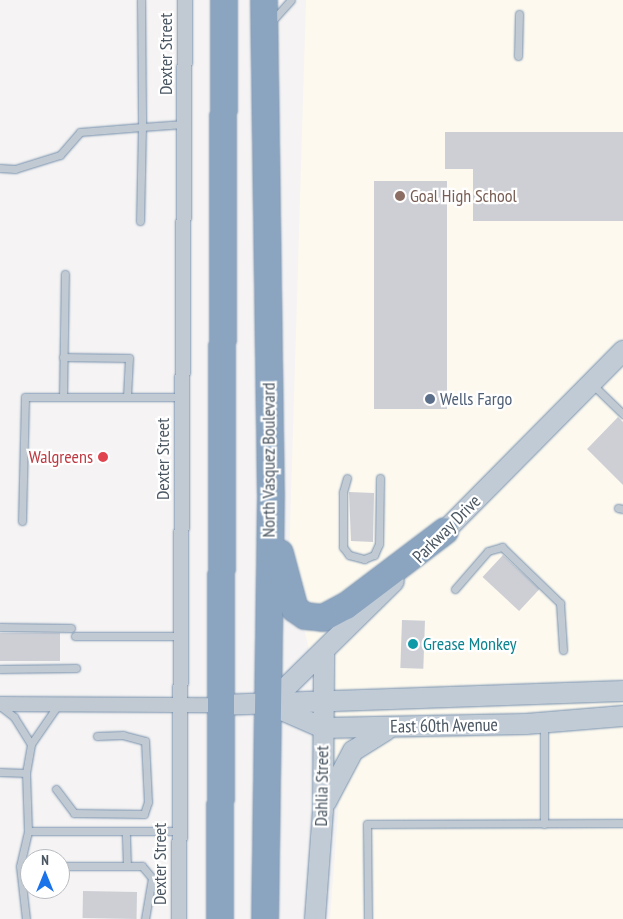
<!DOCTYPE html>
<html>
<head>
<meta charset="utf-8">
<style>
  body { margin:0 }
  #map { position:relative; width:623px; height:919px; overflow:hidden; background:#f5f3f3; font-family:"PT Sans Narrow",sans-serif }
  div>[style] { position:absolute }
  .commercial>* { inset:0; background:#fdf9ef }
  .building>* { inset:0; background:#cdcfd5; transform-origin:0 0 }
  .roads { filter:drop-shadow(0 0 1px #7690ad) drop-shadow(0 0 1px #7690ad) }
  .lane>* { height:7px; margin:-3.5px; padding:0 3.5px; transform-origin:3.5px; border-radius:3.5px; background:#c1cad2 }
  .street>* { height:14px; margin:-7px; padding:0 7px; transform-origin:7px; border-radius:7px; background:#c1cad2 }
  .secondary>* { height:20px; margin:-10px; padding:0 10px; transform-origin:10px; border-radius:10px; background:#c1cbd6 }
  .highway>* { height:26px; margin:-13px; padding:0 13px; transform-origin:13px; border-radius:13px; background:#8ba5c1 }
  .dots>* { width:14px; height:14px; translate:-50% -50%; box-sizing:border-box; border:2px solid #fff; border-radius:50% }
  span { translate:-50% -50%; white-space:nowrap; text-align:center; line-height:1.15; -webkit-text-stroke:4.5px #fff; paint-order:stroke }
  .street-label { font-size:18px; color:#4a5661 }
  .education-label { font-size:18px; color:#785e54 }
  .left { translate:0 -50%; text-align:left }
  .service-label { font-size:18px; color:#4e5e75 }
  .health-label { font-size:18px; color:#be3a42 }
  .right { translate:-100% -50%; text-align:right }
  .culture-label { font-size:18px; color:#0d838f }
  .north { position:absolute; left:20px; top:849px; width:50px; height:50px; box-sizing:border-box; background:#fff; border:1px solid #b7bbc0; border-radius:50%; rotate:0deg; font-size:14px; font-weight:700; line-height:20px; text-align:center; color:#4a5661 }
  .north::after { content:''; display:block; margin:auto; width:18px; height:22px; background:#1a73e8; clip-path:polygon(50% 0,100% 100%,50% 72%,0 100%) }
</style>
</head>
<body>
<div id="map">
  <div class="commercial">
    <div style="clip-path:polygon(306px 0,623px 0,623px 919px,330px 919px,340px 786px,289px 562px)"></div>
  </div>
  <div class="building">
    <div style="clip-path:polygon(445px 132px,623px 132px,623px 221px,473px 221px,473px 169px,445px 169px)"></div>
    <div style="left:374px;top:181px;width:73px;height:228px"></div>
    <div style="clip-path:polygon(618px 417px,623px 422px,623px 485px,587px 449px)"></div>
    <div style="clip-path:polygon(349px 492px,374px 493px,373px 542px,351px 541px)"></div>
    <div style="left:503px;top:555px;width:50px;height:30px;rotate:43deg"></div>
    <div style="left:402px;top:620px;width:23px;height:48px;rotate:2deg"></div>
    <div style="left:60px;top:633px;width:28px;height:60px;rotate:90deg"></div>
    <div style="left:83px;top:891px;width:54px;height:27px;rotate:1deg"></div>
  </div>
  <div class="roads">
    <div class="lane">
      <div style="left:141px;top:0;width:127px;rotate:89.5deg"></div>
      <div style="left:142px;top:127px;width:42px;rotate:-4.1deg"></div>
      <div style="left:272px;top:21px;width:28px;rotate:-48deg"></div>
      <div style="left:518px;top:56px;width:42px;rotate:-88.6deg"></div>
      <div style="left:0;top:168px;width:15px;rotate:4deg"></div>
      <div style="left:15px;top:169px;width:47px;rotate:-17.3deg"></div>
      <div style="left:60px;top:155px;width:30px;rotate:-49deg"></div>
      <div style="left:80px;top:132px;width:62px;rotate:-4.6deg"></div>
      <div style="left:142px;top:127px;width:94px;rotate:91.2deg"></div>
      <div style="left:63px;top:357px;width:66px;rotate:0.9deg"></div>
      <div style="left:129px;top:358px;width:39px;rotate:93deg"></div>
      <div style="left:593px;top:385px;width:42px;rotate:44deg"></div>
      <div style="left:63px;top:397px;width:123px;rotate:-89.1deg"></div>
      <div style="left:347px;top:478px;width:15px;rotate:106deg"></div>
      <div style="left:343px;top:492px;width:55px;rotate:90deg"></div>
      <div style="left:343px;top:547px;width:10px;rotate:53deg"></div>
      <div style="left:349px;top:555px;width:16px;rotate:15deg"></div>
      <div style="left:364px;top:559px;width:11px;rotate:-22deg"></div>
      <div style="left:374px;top:555px;width:12px;rotate:-66deg"></div>
      <div style="left:379px;top:544px;width:66px;rotate:-89.1deg"></div>
      <div style="left:618px;top:508px;width:5px;rotate:11deg"></div>
      <div style="left:22px;top:521px;width:124px;rotate:-88.6deg"></div>
      <div style="left:25px;top:397px;width:157px"></div>
      <div style="left:455px;top:589px;width:50px;rotate:-49deg"></div>
      <div style="left:488px;top:551px;width:15px;rotate:-16deg"></div>
      <div style="left:502px;top:547px;width:81px;rotate:44deg"></div>
      <div style="left:560px;top:603px;width:47px;rotate:86.3deg"></div>
      <div style="left:0;top:627px;width:71px;rotate:0.8deg"></div>
      <div style="left:75px;top:636px;width:105px"></div>
      <div style="left:0;top:669px;width:76px;rotate:-0.8deg"></div>
      <div style="left:0;top:706px;width:18px;rotate:38deg"></div>
      <div style="left:14px;top:717px;width:32px;rotate:58deg"></div>
      <div style="left:544px;top:724px;width:100px;rotate:90deg"></div>
      <div style="left:0;top:772px;width:26px;rotate:2deg"></div>
      <div style="left:26px;top:773px;width:29px;rotate:-80deg"></div>
      <div style="left:31px;top:744px;width:47px;rotate:-55.3deg"></div>
      <div style="left:26px;top:773px;width:58px;rotate:88deg"></div>
      <div style="left:28px;top:831px;width:151px"></div>
      <div style="left:56px;top:789px;width:30px;rotate:53deg"></div>
      <div style="left:74px;top:813px;width:70px;rotate:0.8deg"></div>
      <div style="left:144px;top:814px;width:13px;rotate:-72deg"></div>
      <div style="left:148px;top:802px;width:61px;rotate:-92.8deg"></div>
      <div style="left:145px;top:741px;width:23px;rotate:-165deg"></div>
      <div style="left:123px;top:735px;width:26px;rotate:178deg"></div>
      <div style="left:60px;top:866px;width:67px"></div>
      <div style="left:127px;top:866px;width:35px;rotate:-92deg"></div>
      <div style="left:127px;top:866px;width:15px"></div>
      <div style="left:142px;top:866px;width:16px;rotate:50deg"></div>
      <div style="left:152px;top:878px;width:42px;rotate:99.7deg"></div>
      <div style="left:26px;top:919px;width:53px;rotate:-96.5deg"></div>
      <div style="left:20px;top:866px;width:36px;rotate:-77deg"></div>
      <div style="left:368px;top:919px;width:95px;rotate:-90.6deg"></div>
      <div style="left:367px;top:824px;width:256px;rotate:-0.2deg"></div>
    </div>
    <div class="street">
      <div style="left:0;top:704px;width:219px;rotate:0.3deg"></div>
      <div style="left:179px;top:919px;width:919px;rotate:-89.63deg"></div>
    </div>
    <div class="secondary">
      <div style="left:434px;top:542px;width:269px;rotate:-45.3deg"></div>
      <div style="left:269px;top:704px;width:175px;rotate:-44.5deg"></div>
      <div style="left:219px;top:705px;width:404px;rotate:-2deg"></div>
      <div style="left:273px;top:706px;width:55px;rotate:23.7deg"></div>
      <div style="left:323px;top:728px;width:203px;rotate:-1.1deg"></div>
      <div style="left:526px;top:724px;width:97px;rotate:-4.7deg"></div>
      <div style="left:326px;top:802px;width:58px;rotate:-62.1deg"></div>
      <div style="left:353px;top:751px;width:39px;rotate:-32deg"></div>
      <div style="left:315px;top:919px;width:109px;rotate:-85.8deg"></div>
      <div style="left:323px;top:810px;width:157px;rotate:-89.6deg"></div>
    </div>
    <div class="highway">
      <div style="left:264px;top:0;width:494px;rotate:89.2deg"></div>
      <div style="left:271px;top:494px;width:425px;rotate:90.8deg"></div>
      <div style="left:280px;top:553px;width:58px;rotate:75deg"></div>
      <div style="left:295px;top:609px;width:12px;rotate:35deg"></div>
      <div style="left:305px;top:616px;width:18px;rotate:6deg"></div>
      <div style="left:323px;top:618px;width:26px;rotate:-28deg"></div>
      <div style="left:346px;top:606px;width:124px;rotate:-37.1deg"></div>
      <div style="left:220px;top:919px;width:919px;rotate:-89.75deg"></div>
    </div>
  </div>
  <div class="dots">
    <div style="left:400px;top:196px;background:#8d6e63"></div>
    <div style="left:430px;top:399px;background:#5c6f8a"></div>
    <div style="left:103px;top:457px;background:#e0444e"></div>
    <div style="left:413px;top:644px;background:#0f9aa8"></div>
  </div>
  <div class="street-label">
    <span style="left:166px;top:54px;rotate:-90deg">Dexter Street</span>
    <span style="left:163px;top:459px;rotate:-90deg">Dexter Street</span>
    <span style="left:269px;top:460px;rotate:-90deg">North Vasquez Boulevard</span>
    <span style="left:447px;top:529px;rotate:-45deg">Parkway Drive</span>
    <span style="left:444px;top:726px;rotate:-1deg">East 60th Avenue</span>
    <span style="left:322px;top:786px;rotate:-89deg">Dahlia Street</span>
    <span style="left:160px;top:864px;rotate:-90deg">Dexter Street</span>
  </div>
  <div class="education-label">
    <span class="left" style="left:410px;top:196px">Goal High School</span>
  </div>
  <div class="service-label">
    <span class="left" style="left:440px;top:399px">Wells Fargo</span>
  </div>
  <div class="health-label">
    <span class="right" style="left:93px;top:457px">Walgreens</span>
  </div>
  <div class="culture-label">
    <span class="left" style="left:423px;top:644px">Grease Monkey</span>
  </div>
  <div class="north">N</div>
</div>
</body>
</html>
